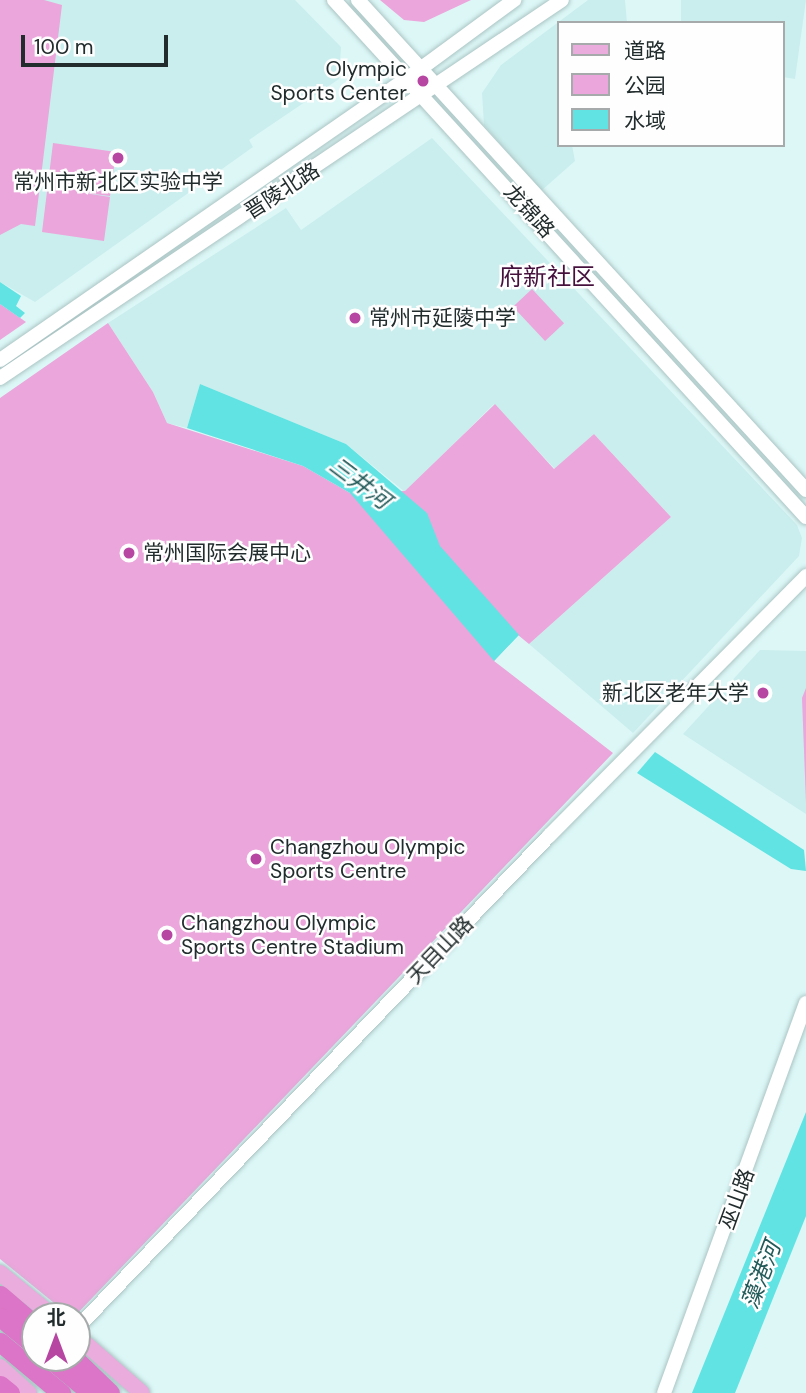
<!DOCTYPE html>
<html>
<head>
<meta charset="utf-8">
<style>
  body { margin:0 }
  #map { position:relative; width:806px; height:1393px; overflow:hidden; background:#ddf7f7; font-family:"DM Sans","Noto Sans SC",sans-serif }
  div>[style] { position:absolute }
  .built>* { inset:0; background:#caeeed }
  .green>* { inset:0; background:#eba6db; transform-origin:0 0 }
  .water>* { inset:0; background:#60e3e2 }
  .roads { filter:drop-shadow(0 0 2px #abc4c4) drop-shadow(0 0 2px #abc4c4) }
  .secondary>* { height:14px; margin:-7px; padding:0 7px; transform-origin:7px; border-radius:7px; background:#fff }
  .primary>* { height:16px; margin:-8px; padding:0 8px; transform-origin:8px; border-radius:8px; background:#eaacdd }
  .highway>* { height:19px; margin:-9.5px; padding:0 9.5px; transform-origin:9.5px; border-radius:9.5px; background:#dc74c7 }
  .dots>* { width:19px; height:19px; translate:-50% -50%; box-sizing:border-box; border:4px solid #fefefe; border-radius:50% }
  span { translate:-50% -50%; white-space:nowrap; text-align:center; line-height:1.15; -webkit-text-stroke:5px #fefefe; paint-order:stroke }
  .poi-label { font-size:21px; color:#222c2c }
  .right { translate:-100% -50%; text-align:right }
  .left { translate:0 -50%; text-align:left }
  .street-label { font-size:21px; color:#222c2c }
  .water-label { font-size:23px; color:#225a59; font-style:italic }
  .quarter-label { font-size:24px; color:#46103d }
  .legend { position:absolute; left:557px; top:21px; width:228px; height:126px; box-sizing:border-box; background:#fefefe; border:2px solid #a6aaaa; margin:0; padding:9px 12px; list-style:none; font-size:21px; color:#222c2c }
  .legend li { display:flex; align-items:center; gap:14px; height:35px }
  .legend b { width:35px; border:2px solid #a6aaaa }
  .north { position:absolute; left:21px; top:1302px; width:70px; height:70px; box-sizing:border-box; background:#fefefe; border:2px solid #a6aaaa; border-radius:50%; rotate:0deg; font-size:19px; font-weight:700; line-height:28px; text-align:center; color:#222c2c }
  .north::after { content:''; display:block; margin:auto; width:24px; height:32px; background:#b646a2; clip-path:polygon(50% 0,100% 100%,50% 72%,0 100%) }
  .scale { position:absolute; left:21px; top:35px; width:147px; height:32px; box-sizing:border-box; border:4px solid #222c2c; border-top:0; padding-left:9px; font-size:21px; line-height:24px; white-space:nowrap; color:#222c2c; -webkit-text-stroke:5px #fefefe; paint-order:stroke }
</style>
</head>
<body>
<div id="map">
  <div class="built">
    <div style="clip-path:polygon(0 0,295px 0,341px 47px,339px 79px,249px 140px,253px 147px,35px 302px,0 282px)"></div>
    <div style="clip-path:polygon(588px 0,625px 0,627px 23px,559px 23px,559px 145px,572px 145px,575px 161px,541px 191px,484px 125px,482px 93px,501px 65px)"></div>
    <div style="clip-path:polygon(681px 0,806px 0,795px 79px,783px 77px,783px 23px,681px 23px)"></div>
    <div style="clip-path:polygon(432px 138px,797px 525px,802px 538px,799px 556px,633px 733px,529px 644px,671px 517px,594px 434px,555px 469px,494px 404px,405px 492px,346px 444px,200px 384px,187px 428px,167px 423px,153px 392px,108px 323px,286px 208px,301px 230px)"></div>
    <div style="clip-path:polygon(760px 650px,806px 651px,806px 814px,683px 734px)"></div>
  </div>
  <div class="green">
    <div style="clip-path:polygon(0 0,44px 0,62px 5px,35px 226px,21px 224px,0 235px)"></div>
    <div style="clip-path:polygon(380px 0,471px 0,424px 22px,404px 20px)"></div>
    <div style="clip-path:polygon(53px 143px,116px 152px,110px 196px,78px 192px,110px 197px,104px 241px,42px 232px)"></div>
    <div style="left:532px;top:289px;width:47px;height:26px;rotate:47deg"></div>
    <div style="clip-path:polygon(0 304px,26px 322px,0 340px)"></div>
    <div style="clip-path:polygon(108px 323px,153px 392px,167px 423px,303px 466px,350px 493px,405px 491px,495px 404px,554px 469px,594px 434px,671px 517px,529px 644px,518px 635px,494px 661px,613px 753px,75px 1316px,70px 1316px,0 1259px,0 398px)"></div>
    <div style="clip-path:polygon(806px 688px,806px 803px,802px 698px)"></div>
  </div>
  <div class="water">
    <div style="clip-path:polygon(0 282px,21px 296px,16px 306px,25px 313px,20px 318px,0 304px)"></div>
    <div style="clip-path:polygon(200px 384px,346px 444px,427px 513px,440px 546px,519px 635px,494px 661px,350px 493px,303px 466px,187px 428px)"></div>
    <div style="clip-path:polygon(655px 752px,804px 850px,806px 871px,791px 869px,637px 773px)"></div>
    <div style="clip-path:polygon(806px 1112px,806px 1216px,735px 1393px,692px 1393px)"></div>
  </div>
  <div class="roads">
    <div class="secondary">
      <div style="left:334px;top:0;width:700px;rotate:47.61deg"></div>
      <div style="left:358px;top:0;width:664px;rotate:47.56deg"></div>
      <div style="left:0;top:360px;width:496px;rotate:-34.7deg"></div>
      <div style="left:408px;top:78px;width:132px;rotate:-36.3deg"></div>
      <div style="left:0;top:378px;width:677px;rotate:-33.92deg"></div>
      <div style="left:77px;top:1328px;width:682px;rotate:-46.19deg"></div>
      <div style="left:549px;top:836px;width:366px;rotate:-45.3deg"></div>
      <div style="left:664px;top:1393px;width:415px;rotate:-70deg"></div>
    </div>
    <div class="primary">
      <div style="left:0;top:1273px;width:68px;rotate:39.1deg"></div>
      <div style="left:77px;top:1336px;width:86px;rotate:41.2deg"></div>
      <div style="left:0;top:1367px;width:39px;rotate:42deg"></div>
    </div>
    <div class="highway">
      <div style="left:0;top:1295px;width:46px;rotate:40.6deg"></div>
      <div style="left:0;top:1317px;width:45px;rotate:39.6deg"></div>
      <div style="left:0;top:1342px;width:80px;rotate:39.9deg"></div>
      <div style="left:49px;top:1358px;width:55px;rotate:39.8deg"></div>
      <div style="left:74px;top:1358px;width:50px;rotate:44.2deg"></div>
      <div style="left:0;top:1385px;width:13px;rotate:39deg"></div>
    </div>
  </div>
  <div class="dots">
    <div style="left:423px;top:81px;background:#b646a2"></div>
    <div style="left:118px;top:158px;background:#b646a2"></div>
    <div style="left:355px;top:318px;background:#b646a2"></div>
    <div style="left:129px;top:553px;background:#b646a2"></div>
    <div style="left:763px;top:693px;background:#b646a2"></div>
    <div style="left:256px;top:859px;background:#b646a2"></div>
    <div style="left:167px;top:935px;background:#b646a2"></div>
  </div>
  <div class="poi-label">
    <span class="right" style="left:407px;top:81px">Olympic<br>Sports Center</span>
    <span style="left:118px;top:182px">常州市新北区实验中学</span>
    <span class="left" style="left:369px;top:318px">常州市延陵中学</span>
    <span class="left" style="left:143px;top:553px">常州国际会展中心</span>
    <span class="right" style="left:749px;top:693px">新北区老年大学</span>
    <span class="left" style="left:270px;top:859px">Changzhou Olympic<br>Sports Centre</span>
    <span class="left" style="left:181px;top:935px">Changzhou Olympic<br>Sports Centre Stadium</span>
  </div>
  <div class="street-label">
    <span style="left:282px;top:191px;rotate:-33deg">晋陵北路</span>
    <span style="left:529px;top:211px;rotate:48deg">龙锦路</span>
    <span style="left:440px;top:950px;rotate:-46deg">天目山路</span>
    <span style="left:737px;top:1199px;rotate:-70deg">巫山路</span>
  </div>
  <div class="water-label">
    <span style="left:360px;top:483px;rotate:37deg">三井河</span>
    <span style="left:761px;top:1275px;rotate:-69deg">藻港河</span>
  </div>
  <div class="quarter-label">
    <span style="left:547px;top:277px">府新社区</span>
  </div>
  <ul class="legend">
  <li><b style="height:9px;background:#eaacdd"></b>道路</li>
  <li><b style="height:19px;background:#eba6db"></b>公园</li>
  <li><b style="height:19px;background:#60e3e2"></b>水域</li>
  </ul>
  <div class="north">北</div>
  <div class="scale">100 m</div>
</div>
</body>
</html>
